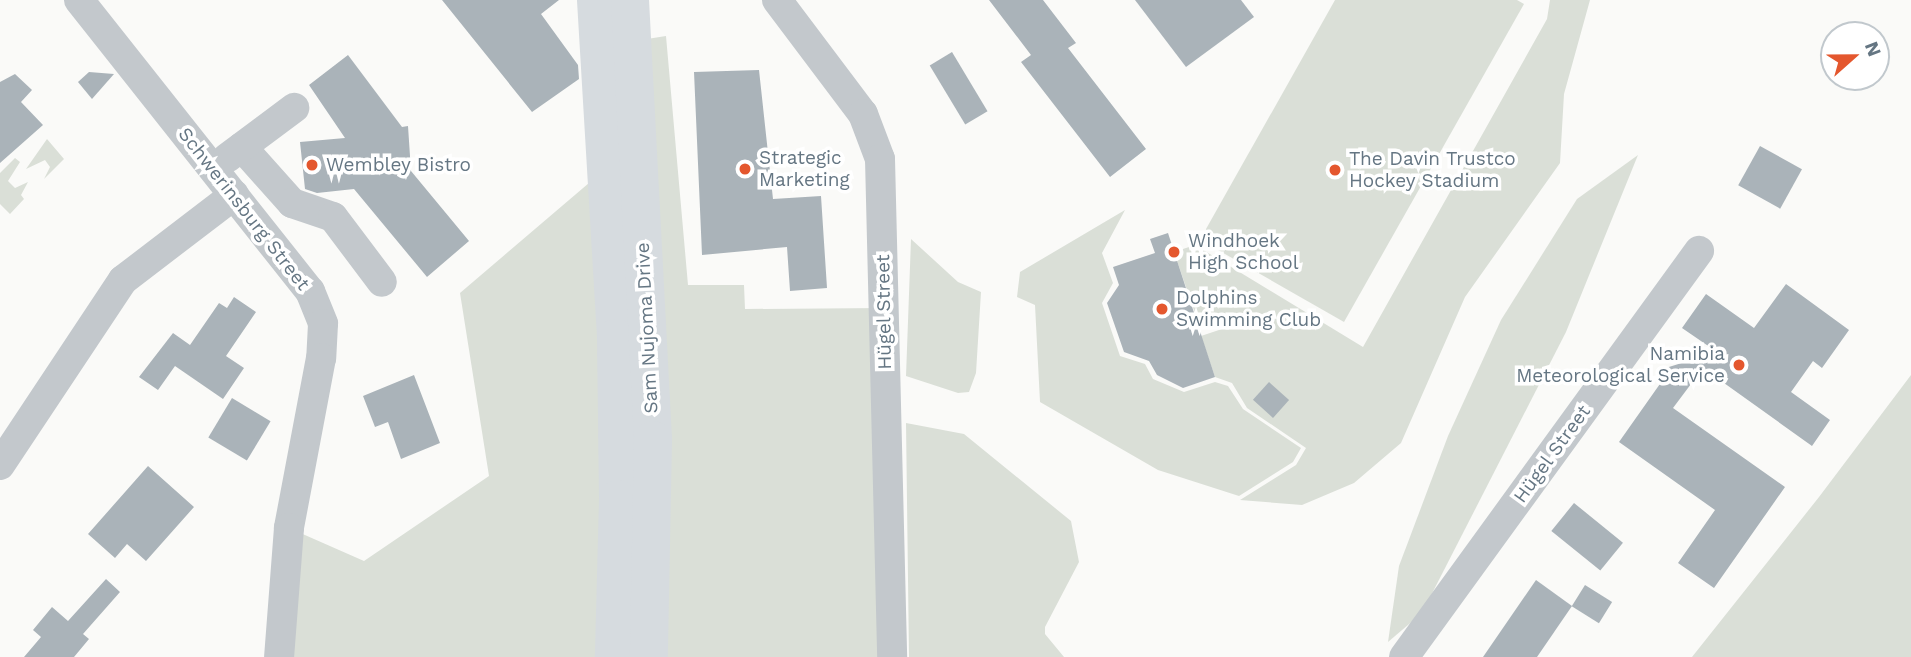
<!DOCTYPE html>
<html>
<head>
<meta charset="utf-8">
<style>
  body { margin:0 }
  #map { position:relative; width:1911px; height:657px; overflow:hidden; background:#fafaf8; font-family:"Work Sans",sans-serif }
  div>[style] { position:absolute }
  .green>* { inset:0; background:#dadfd7 }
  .building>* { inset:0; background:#aab3b9; transform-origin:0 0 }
  .minor>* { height:30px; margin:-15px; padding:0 15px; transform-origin:15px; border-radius:15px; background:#c3c8cc }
  .highway>* { height:38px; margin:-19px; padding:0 19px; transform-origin:19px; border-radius:19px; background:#d6dbdf }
  .dots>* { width:19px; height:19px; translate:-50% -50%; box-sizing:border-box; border:4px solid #fff; border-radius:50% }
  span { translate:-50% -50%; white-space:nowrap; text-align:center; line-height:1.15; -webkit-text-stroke:7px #fff; paint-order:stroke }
  .poi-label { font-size:19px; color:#657683 }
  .left { translate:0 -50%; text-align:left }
  .right { translate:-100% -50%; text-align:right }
  .street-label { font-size:19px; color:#657683 }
  .north { position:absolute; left:1820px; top:21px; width:70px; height:70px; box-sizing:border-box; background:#fff; border:2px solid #c1c8cd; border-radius:50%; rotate:69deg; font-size:19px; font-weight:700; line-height:28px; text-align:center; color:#657683 }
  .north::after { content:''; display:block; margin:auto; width:24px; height:32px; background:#e4572e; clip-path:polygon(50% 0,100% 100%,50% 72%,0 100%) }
</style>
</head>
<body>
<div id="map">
  <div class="green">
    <div style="clip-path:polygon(1335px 0,1517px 0,1524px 4px,1344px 322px,1211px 246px,1206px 229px)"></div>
    <div style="clip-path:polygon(1550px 0,1590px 0,1564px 94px,1560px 163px,1465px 297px,1401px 443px,1354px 483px,1302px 505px,1240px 500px,1296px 465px,1306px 448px,1247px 408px,1232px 383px,1215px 377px,1201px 336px,1234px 325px,1231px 315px,1199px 325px,1174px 252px,1195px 245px,1363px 347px,1547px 19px)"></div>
    <div style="clip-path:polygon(666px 36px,688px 285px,744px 285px,745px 309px,883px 308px,893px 657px,664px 657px,647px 39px)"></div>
    <div style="clip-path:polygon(47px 139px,64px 159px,44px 179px,50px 167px,45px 160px,26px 169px)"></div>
    <div style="clip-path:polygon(1638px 155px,1566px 332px,1422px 613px,1388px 642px,1399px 566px,1448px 436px,1501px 320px,1577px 199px)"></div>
    <div style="clip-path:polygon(15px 158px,20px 162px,8px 181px,15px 188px,28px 182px,21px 195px,24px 199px,10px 214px,0 204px,0 173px)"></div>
    <div style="clip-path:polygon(596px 177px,612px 657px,279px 657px,289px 528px,364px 561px,489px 476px,460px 293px)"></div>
    <div style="clip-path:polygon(1125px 210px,1102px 253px,1113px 283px,1102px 303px,1120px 356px,1145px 364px,1153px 379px,1184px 392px,1215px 382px,1228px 386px,1243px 409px,1301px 448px,1293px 462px,1239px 496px,1158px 470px,1040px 402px,1035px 305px,1017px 297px,1020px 272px)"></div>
    <div style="clip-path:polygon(911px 239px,958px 282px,981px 292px,976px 373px,969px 392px,958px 393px,906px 376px)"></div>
    <div style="clip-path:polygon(1911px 375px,1911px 657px,1692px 657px,1819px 497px)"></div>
    <div style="clip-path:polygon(906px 423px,964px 434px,1071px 521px,1079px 562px,1045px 627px,1045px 634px,1064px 657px,909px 657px)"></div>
  </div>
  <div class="building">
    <div style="clip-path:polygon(442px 0,559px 0,541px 14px,578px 65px,579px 79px,532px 112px)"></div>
    <div style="clip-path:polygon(989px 0,1043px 0,1076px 43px,1068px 48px,1146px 149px,1110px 177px,1021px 62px,1031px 55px)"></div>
    <div style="clip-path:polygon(1135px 0,1241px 0,1254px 17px,1186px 67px)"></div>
    <div style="left:952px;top:52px;width:69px;height:26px;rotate:59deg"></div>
    <div style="clip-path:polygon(348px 55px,402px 127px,408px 126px,411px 171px,469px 241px,427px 277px,354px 189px,317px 193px,305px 189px,300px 142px,345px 138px,309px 85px)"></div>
    <div style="clip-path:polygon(759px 70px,773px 199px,821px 196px,827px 288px,790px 291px,787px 247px,702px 255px,694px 72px)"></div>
    <div style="clip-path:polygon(89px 72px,114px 74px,92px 99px,78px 82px)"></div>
    <div style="clip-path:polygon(15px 74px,32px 90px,21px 102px,43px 125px,0 163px,0 82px)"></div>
    <div style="left:1760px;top:146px;width:48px;height:45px;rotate:29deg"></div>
    <div style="clip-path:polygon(1168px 233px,1215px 377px,1183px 388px,1157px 375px,1149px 361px,1124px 352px,1107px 303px,1119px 285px,1113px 267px,1155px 253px,1150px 239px)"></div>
    <div style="clip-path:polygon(1786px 284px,1849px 330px,1822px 368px,1813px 361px,1791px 392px,1830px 420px,1812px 446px,1703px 368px,1673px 408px,1785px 487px,1714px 588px,1678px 563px,1715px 510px,1619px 442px,1662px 381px,1656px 371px,1717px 352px,1682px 328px,1706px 294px,1754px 328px)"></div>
    <div style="clip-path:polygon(234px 297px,256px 312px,226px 356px,244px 368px,223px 399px,175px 366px,158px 390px,139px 377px,173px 333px,190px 345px,219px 303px,227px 308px)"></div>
    <div style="clip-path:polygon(414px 375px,440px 443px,401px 459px,388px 422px,375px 427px,363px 396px)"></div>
    <div style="left:1269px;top:382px;width:27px;height:24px;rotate:42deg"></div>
    <div style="left:232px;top:398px;width:45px;height:46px;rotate:31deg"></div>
    <div style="clip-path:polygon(148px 466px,194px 507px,146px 561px,127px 544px,115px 558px,88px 534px)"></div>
    <div style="left:1574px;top:503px;width:63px;height:36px;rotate:39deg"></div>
    <div style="clip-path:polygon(106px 579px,120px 592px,83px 634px,89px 639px,74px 657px,24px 657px,41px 637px,33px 630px,52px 607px,68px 621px)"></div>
    <div style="clip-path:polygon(1536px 580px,1572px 606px,1537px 657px,1483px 657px)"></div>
    <div style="left:1585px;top:585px;width:32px;height:25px;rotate:32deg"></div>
  </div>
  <div class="minor">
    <div style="left:79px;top:0;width:372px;rotate:51.6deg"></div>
    <div style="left:310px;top:291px;width:35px;rotate:68deg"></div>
    <div style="left:323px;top:324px;width:34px;rotate:93deg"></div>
    <div style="left:321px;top:358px;width:173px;rotate:100.7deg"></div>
    <div style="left:289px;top:528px;width:129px;rotate:94.4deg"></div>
    <div style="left:777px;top:0;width:143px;rotate:53deg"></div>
    <div style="left:863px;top:114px;width:48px;rotate:69.3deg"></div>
    <div style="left:880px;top:159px;width:498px;rotate:88.6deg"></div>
    <div style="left:242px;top:147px;width:75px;rotate:48.2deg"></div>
    <div style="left:292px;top:203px;width:43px;rotate:18.9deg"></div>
    <div style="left:333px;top:217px;width:81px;rotate:53deg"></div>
    <div style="left:227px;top:158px;width:84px;rotate:-36.7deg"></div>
    <div style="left:0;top:465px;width:222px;rotate:-56.4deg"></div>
    <div style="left:123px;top:280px;width:140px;rotate:-37.4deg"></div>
    <div style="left:1404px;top:657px;width:502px;rotate:-54deg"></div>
  </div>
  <div class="highway">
    <div style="left:596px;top:0;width:339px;rotate:86.6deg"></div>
    <div style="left:616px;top:338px;width:161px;rotate:89.3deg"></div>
    <div style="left:618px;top:499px;width:158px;rotate:91.5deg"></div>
    <div style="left:630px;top:0;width:441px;rotate:87deg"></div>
    <div style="left:653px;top:440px;width:217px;rotate:91.1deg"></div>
  </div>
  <div class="dots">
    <div style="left:312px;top:165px;background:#e4572e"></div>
    <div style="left:745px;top:169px;background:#e4572e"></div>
    <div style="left:1335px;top:170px;background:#e4572e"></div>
    <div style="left:1174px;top:252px;background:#e4572e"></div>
    <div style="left:1162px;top:309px;background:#e4572e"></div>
    <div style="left:1739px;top:365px;background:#e4572e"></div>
  </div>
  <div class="poi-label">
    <span class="left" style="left:759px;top:169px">Strategic<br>Marketing</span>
    <span class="left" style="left:1349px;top:170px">The Davin Trustco<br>Hockey Stadium</span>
    <span class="left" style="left:326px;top:165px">Wembley Bistro</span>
    <span class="left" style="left:1188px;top:252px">Windhoek<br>High School</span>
    <span class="left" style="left:1176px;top:309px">Dolphins<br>Swimming Club</span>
    <span class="right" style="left:1725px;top:365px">Namibia<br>Meteorological Service</span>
  </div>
  <div class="street-label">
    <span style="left:244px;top:209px;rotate:52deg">Schwerinsburg Street</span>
    <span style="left:884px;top:312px;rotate:-91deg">Hügel Street</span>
    <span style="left:647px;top:328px;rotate:-93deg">Sam Nujoma Drive</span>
    <span style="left:1552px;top:454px;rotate:-54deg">Hügel Street</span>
  </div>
  <div class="north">N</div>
</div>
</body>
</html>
